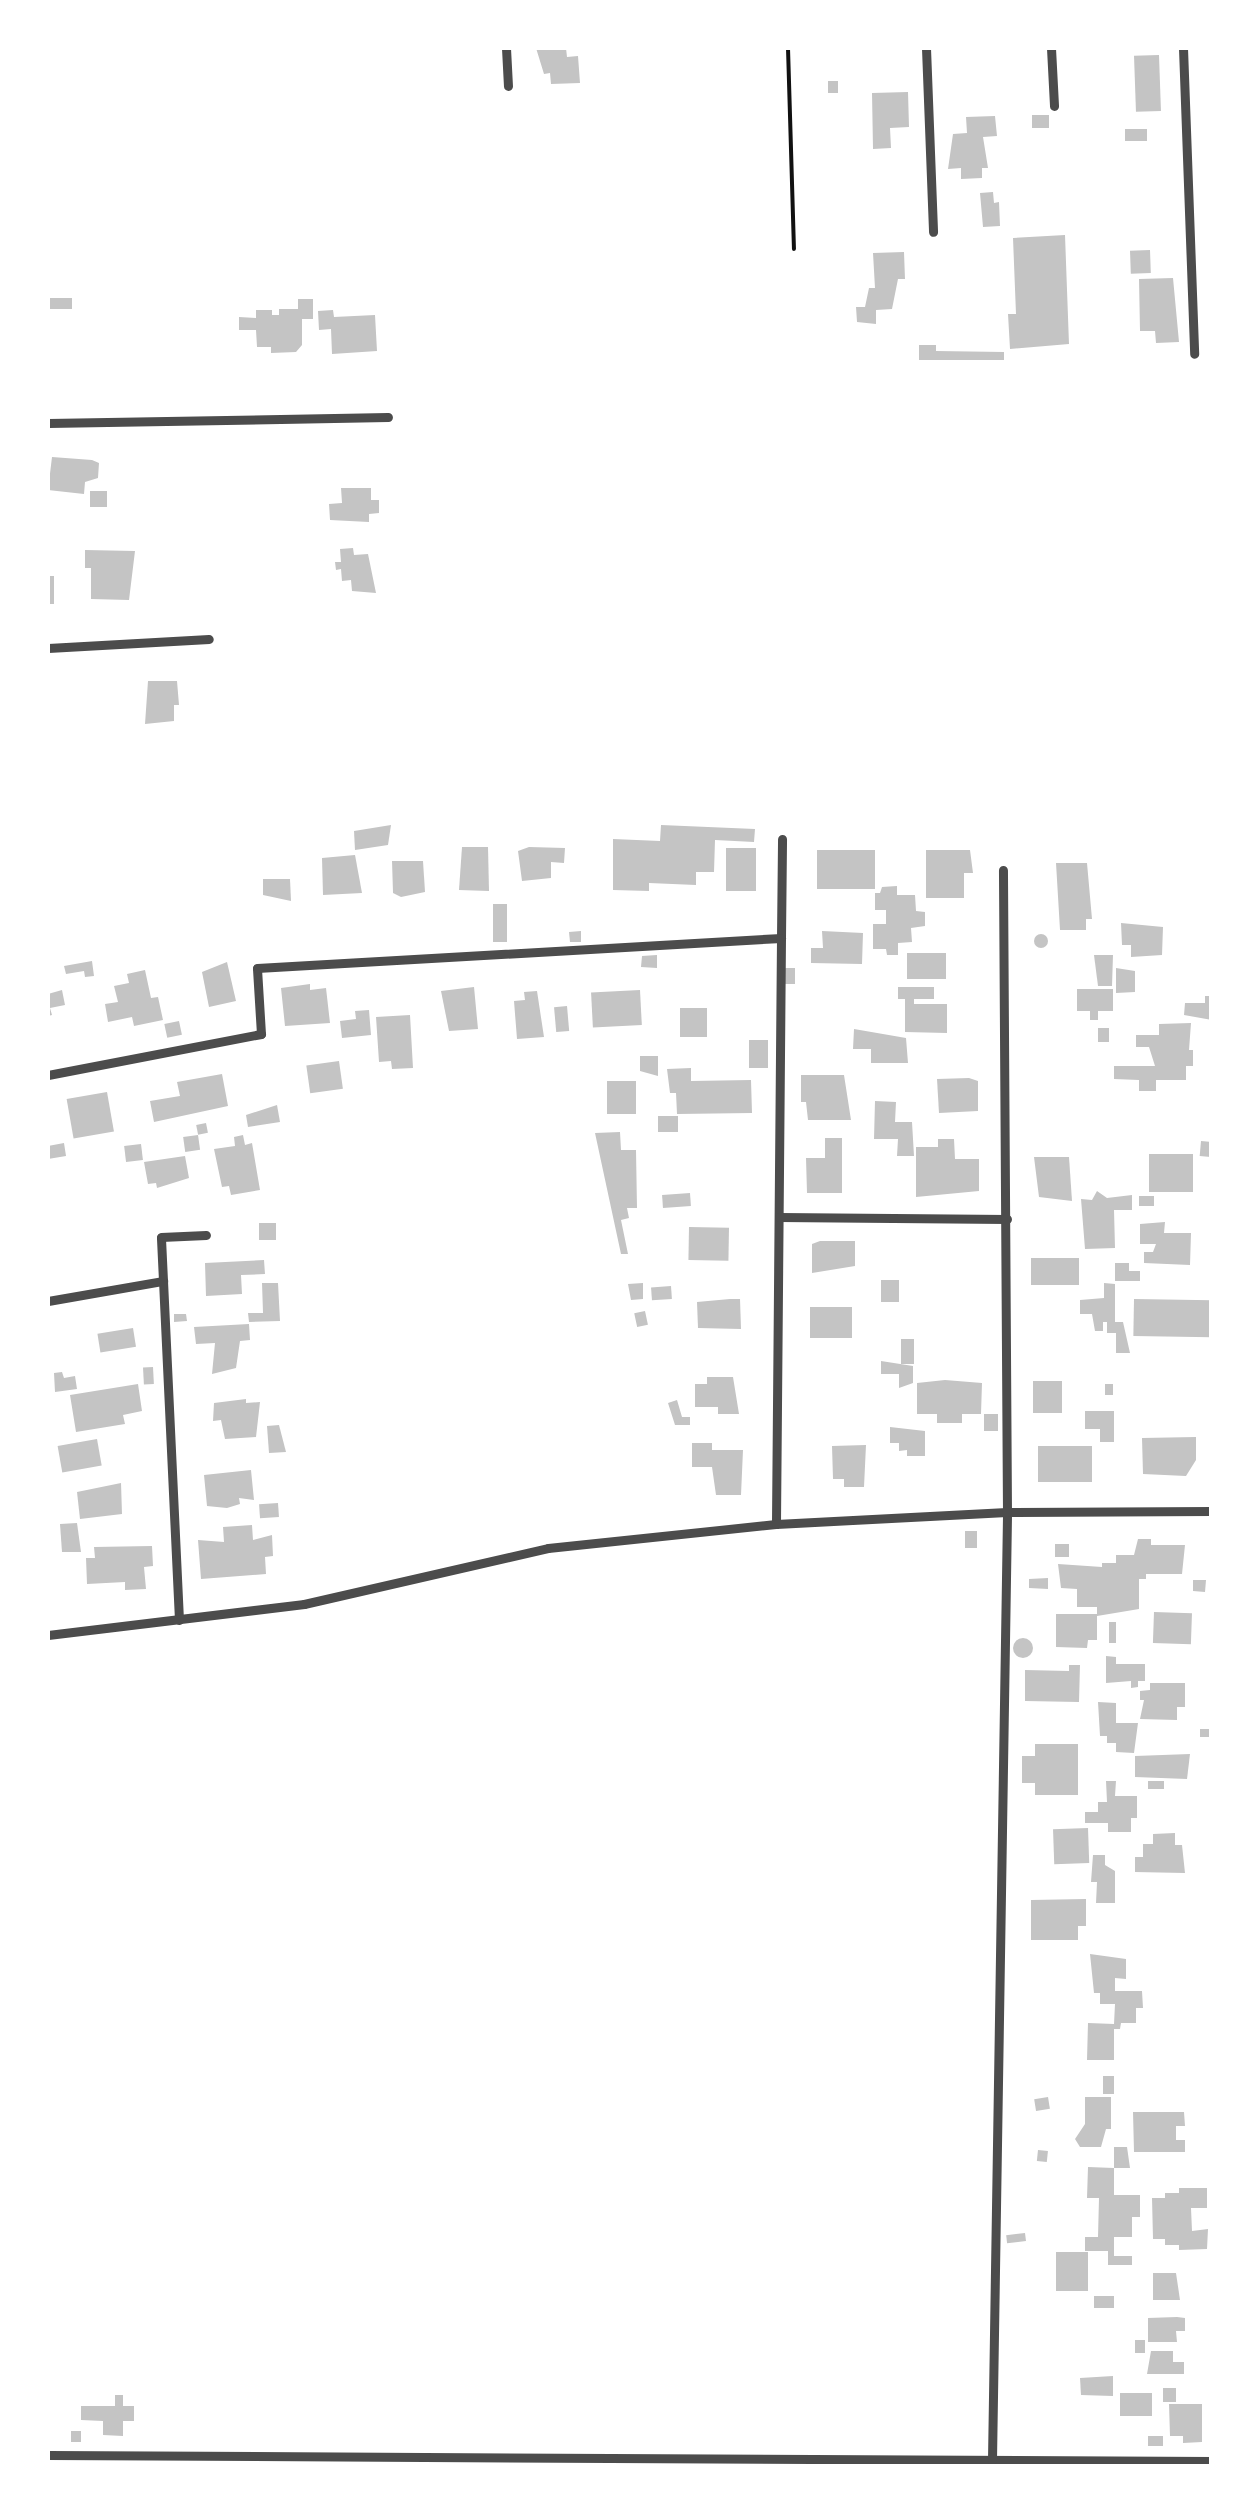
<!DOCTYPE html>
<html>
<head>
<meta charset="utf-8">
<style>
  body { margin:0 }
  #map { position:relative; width:1259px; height:2514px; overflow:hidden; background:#fff; font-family:"Fira Sans",sans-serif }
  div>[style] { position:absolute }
  .building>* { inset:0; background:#c4c4c4; transform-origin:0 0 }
  .round { border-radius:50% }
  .path>* { height:4px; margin:-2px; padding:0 2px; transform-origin:2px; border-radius:2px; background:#111 }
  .minor>* { height:9px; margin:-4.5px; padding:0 4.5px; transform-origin:4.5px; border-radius:4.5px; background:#4c4c4c }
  span { translate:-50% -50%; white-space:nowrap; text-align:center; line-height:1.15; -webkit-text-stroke:8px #fff; paint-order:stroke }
  .frame { position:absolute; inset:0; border:50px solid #fff; pointer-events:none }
</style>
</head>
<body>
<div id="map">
  <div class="building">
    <div style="clip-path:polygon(536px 48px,566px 48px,567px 57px,578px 56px,580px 83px,551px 84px,550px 73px,544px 74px)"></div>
    <div style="left:1159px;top:55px;width:56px;height:25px;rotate:88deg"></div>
    <div style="left:828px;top:81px;width:10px;height:12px"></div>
    <div style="clip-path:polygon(908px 92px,909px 127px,890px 128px,891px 148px,873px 149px,872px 93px)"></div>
    <div style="left:1032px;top:115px;width:17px;height:13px"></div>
    <div style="clip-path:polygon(995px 116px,997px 136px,983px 137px,988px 168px,982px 168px,982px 178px,961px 179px,961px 168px,948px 169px,953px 134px,967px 133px,966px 117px)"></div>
    <div style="left:1125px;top:129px;width:22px;height:12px"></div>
    <div style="clip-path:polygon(993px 192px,994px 203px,999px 202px,1000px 226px,983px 227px,980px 193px)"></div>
    <div style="clip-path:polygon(1065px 235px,1069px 344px,1010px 349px,1008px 314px,1016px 314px,1013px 238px)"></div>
    <div style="left:1150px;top:250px;width:23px;height:20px;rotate:88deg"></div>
    <div style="clip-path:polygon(904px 252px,905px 279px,898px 279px,892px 309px,876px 310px,876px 324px,857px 322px,856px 307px,865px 307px,869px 288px,875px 288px,873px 253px)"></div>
    <div style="clip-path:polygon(1173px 278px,1179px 342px,1156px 343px,1155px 331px,1140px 331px,1139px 279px)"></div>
    <div style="left:48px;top:298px;width:24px;height:11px"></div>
    <div style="clip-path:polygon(298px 299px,313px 299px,313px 319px,302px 319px,302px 345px,296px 352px,271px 353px,271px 347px,257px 347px,256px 330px,239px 330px,239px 317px,256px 318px,256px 310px,272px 310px,272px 315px,279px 315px,279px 309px,298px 309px)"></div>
    <div style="clip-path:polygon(333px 310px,334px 317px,375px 315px,377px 351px,332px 354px,331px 329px,319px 330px,318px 311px)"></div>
    <div style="clip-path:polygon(919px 345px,936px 345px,936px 351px,1004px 352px,1004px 360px,919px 360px)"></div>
    <div style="clip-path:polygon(52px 457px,92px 460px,99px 463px,98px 478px,85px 482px,84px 494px,48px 490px)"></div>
    <div style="clip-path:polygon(341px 488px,371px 488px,371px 500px,379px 500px,379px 513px,369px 514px,369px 522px,330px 520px,329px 504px,342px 503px)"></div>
    <div style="left:90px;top:491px;width:17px;height:16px"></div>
    <div style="clip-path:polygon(353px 548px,354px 555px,368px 554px,376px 593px,352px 591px,351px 580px,342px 581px,341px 569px,336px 570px,335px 562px,341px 562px,340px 549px)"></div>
    <div style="clip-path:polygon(85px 550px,135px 551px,129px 600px,91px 599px,91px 568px,85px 568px)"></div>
    <div style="left:48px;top:576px;width:6px;height:28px"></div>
    <div style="clip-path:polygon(148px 681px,177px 681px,179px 705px,174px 705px,174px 721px,145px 724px)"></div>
    <div style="clip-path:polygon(391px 825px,388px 845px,355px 850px,354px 831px)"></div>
    <div style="clip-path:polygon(661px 825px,755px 829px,754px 842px,715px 840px,714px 872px,696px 872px,696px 885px,649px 883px,649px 891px,613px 890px,613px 839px,660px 841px)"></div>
    <div style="clip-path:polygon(462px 847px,488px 847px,489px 891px,459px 890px)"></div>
    <div style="clip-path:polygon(529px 847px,565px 848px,564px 863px,551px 862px,551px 878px,522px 881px,518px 851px)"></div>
    <div style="left:726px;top:848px;width:30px;height:43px"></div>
    <div style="left:875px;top:850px;width:39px;height:58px;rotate:90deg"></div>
    <div style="clip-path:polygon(926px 850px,970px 850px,973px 873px,964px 873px,964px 898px,926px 898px)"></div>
    <div style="clip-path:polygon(355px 855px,362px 893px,323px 895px,322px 858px)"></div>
    <div style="clip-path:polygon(392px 861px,423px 861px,425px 892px,401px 897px,393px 893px)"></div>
    <div style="clip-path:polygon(1056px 863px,1087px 863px,1092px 919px,1086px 919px,1086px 930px,1060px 930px)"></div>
    <div style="clip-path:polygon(263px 879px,290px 879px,291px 901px,263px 895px)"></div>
    <div style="clip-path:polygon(897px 886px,897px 895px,915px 895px,916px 911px,925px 912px,925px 926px,911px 928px,912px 942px,898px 943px,898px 955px,887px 955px,886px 949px,873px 949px,873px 924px,886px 924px,886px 910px,875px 910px,875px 893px,880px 893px,882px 887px)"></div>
    <div style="left:493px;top:904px;width:14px;height:38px"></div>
    <div style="clip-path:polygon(1121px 923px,1163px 927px,1162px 955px,1131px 957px,1131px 945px,1122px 945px)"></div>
    <div style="clip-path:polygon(581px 931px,581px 942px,570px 942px,569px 932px)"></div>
    <div style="clip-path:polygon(822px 931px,863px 933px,862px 964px,811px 963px,811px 948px,823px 948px)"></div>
    <div class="round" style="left:1034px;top:934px;width:14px;height:14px"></div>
    <div style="left:907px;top:953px;width:39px;height:26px"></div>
    <div style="clip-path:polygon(657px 955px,657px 968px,641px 967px,642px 956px)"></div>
    <div style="clip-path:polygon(1094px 955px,1113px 955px,1112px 986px,1098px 986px)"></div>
    <div style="clip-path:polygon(92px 961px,94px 976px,85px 977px,84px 971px,66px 974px,64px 966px)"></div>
    <div style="clip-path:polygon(227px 962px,236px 1001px,209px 1007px,202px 972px)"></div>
    <div style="left:785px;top:968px;width:10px;height:16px"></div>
    <div style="clip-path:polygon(1116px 968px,1135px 971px,1135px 992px,1116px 993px)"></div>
    <div style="clip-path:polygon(145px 970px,151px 998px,158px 997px,163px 1020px,134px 1026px,132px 1017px,108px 1022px,105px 1004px,118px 1002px,114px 986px,129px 983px,127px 974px)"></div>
    <div style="clip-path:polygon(310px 984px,310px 990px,326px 988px,330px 1023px,285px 1026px,281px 988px)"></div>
    <div style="clip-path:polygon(474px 987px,478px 1029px,449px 1031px,441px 991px)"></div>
    <div style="clip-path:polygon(898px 987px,934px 987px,934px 999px,914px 999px,914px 1004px,947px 1004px,947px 1033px,905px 1032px,905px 999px,898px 999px)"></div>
    <div style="clip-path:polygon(1077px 989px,1113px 989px,1113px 1011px,1098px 1011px,1098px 1020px,1090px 1020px,1090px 1011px,1077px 1011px)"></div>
    <div style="clip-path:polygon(62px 990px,65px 1005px,50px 1008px,52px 1015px,48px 1016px,48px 994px)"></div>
    <div style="left:640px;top:990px;width:35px;height:49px;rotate:87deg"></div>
    <div style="clip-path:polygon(537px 991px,544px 1037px,517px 1039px,514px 1001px,525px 1000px,524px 992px)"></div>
    <div style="clip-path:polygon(1205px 996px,1212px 996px,1212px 1020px,1184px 1015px,1185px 1003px,1205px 1003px)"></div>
    <div style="left:567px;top:1006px;width:25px;height:13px;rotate:85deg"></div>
    <div style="left:680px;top:1008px;width:27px;height:29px"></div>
    <div style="clip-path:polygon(369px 1010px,371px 1035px,342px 1038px,340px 1021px,356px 1019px,355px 1011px)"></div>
    <div style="clip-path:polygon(410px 1015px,413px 1068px,392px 1069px,391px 1061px,379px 1062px,376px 1017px)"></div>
    <div style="left:179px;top:1021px;width:14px;height:15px;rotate:78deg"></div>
    <div style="clip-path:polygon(1191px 1023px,1189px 1050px,1193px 1050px,1193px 1066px,1186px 1066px,1186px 1080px,1156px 1080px,1156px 1091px,1139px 1091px,1139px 1080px,1114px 1079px,1114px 1066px,1155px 1066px,1149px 1047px,1136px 1047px,1136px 1035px,1159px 1035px,1159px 1024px)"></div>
    <div style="left:1098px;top:1028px;width:11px;height:14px"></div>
    <div style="clip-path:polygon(854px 1029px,906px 1038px,908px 1063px,871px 1063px,871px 1049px,853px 1049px)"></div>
    <div style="left:749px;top:1040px;width:19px;height:28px"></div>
    <div style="clip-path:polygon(640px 1056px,658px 1056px,658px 1076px,640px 1071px)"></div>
    <div style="left:339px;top:1061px;width:28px;height:33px;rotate:82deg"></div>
    <div style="clip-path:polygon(691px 1068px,691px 1081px,751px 1080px,752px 1113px,677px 1114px,676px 1093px,670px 1093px,667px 1069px)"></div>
    <div style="clip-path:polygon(222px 1074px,228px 1106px,154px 1122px,150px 1101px,180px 1096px,177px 1082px)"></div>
    <div style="clip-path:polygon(801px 1075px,844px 1075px,851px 1120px,808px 1120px,806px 1102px,801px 1102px)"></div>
    <div style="clip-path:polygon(969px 1078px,978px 1081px,978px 1111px,939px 1113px,937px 1079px)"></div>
    <div style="left:636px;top:1081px;width:33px;height:29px;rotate:90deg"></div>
    <div style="left:107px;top:1092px;width:40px;height:41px;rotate:80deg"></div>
    <div style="clip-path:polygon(875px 1101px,896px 1102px,895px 1122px,912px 1122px,914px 1156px,897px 1156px,898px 1139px,874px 1139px)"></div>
    <div style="clip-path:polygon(277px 1105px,280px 1122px,248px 1127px,246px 1115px)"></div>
    <div style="left:678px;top:1116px;width:16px;height:20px;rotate:90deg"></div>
    <div style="left:206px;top:1123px;width:10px;height:10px;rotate:79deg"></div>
    <div style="clip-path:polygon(620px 1132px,621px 1150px,636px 1150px,637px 1208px,627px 1208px,629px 1218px,621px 1220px,628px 1254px,621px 1254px,595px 1133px)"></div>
    <div style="left:198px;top:1135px;width:15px;height:15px;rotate:82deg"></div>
    <div style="clip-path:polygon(243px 1135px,245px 1145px,252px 1143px,260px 1190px,231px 1195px,229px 1186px,222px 1187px,214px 1149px,235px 1146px,234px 1137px)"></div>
    <div style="clip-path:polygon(825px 1138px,842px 1138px,842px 1193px,807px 1193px,806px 1158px,825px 1158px)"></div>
    <div style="clip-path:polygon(938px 1139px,954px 1139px,955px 1159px,979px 1159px,979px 1191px,916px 1197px,916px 1147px,938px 1147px)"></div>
    <div style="left:1201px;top:1141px;width:11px;height:15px;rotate:5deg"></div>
    <div style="clip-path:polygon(64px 1143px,66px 1156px,48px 1159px,48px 1146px)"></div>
    <div style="left:141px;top:1144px;width:16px;height:17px;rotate:83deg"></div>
    <div style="left:1149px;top:1154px;width:44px;height:38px"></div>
    <div style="clip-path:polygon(185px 1156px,189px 1178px,157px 1188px,156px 1183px,148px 1184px,144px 1162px)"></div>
    <div style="clip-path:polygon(1034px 1157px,1069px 1157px,1072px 1201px,1039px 1197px)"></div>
    <div style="clip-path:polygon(1097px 1191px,1107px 1198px,1132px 1195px,1132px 1210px,1114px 1210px,1115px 1248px,1085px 1249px,1081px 1199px,1092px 1200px)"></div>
    <div style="left:690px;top:1193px;width:13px;height:28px;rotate:86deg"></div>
    <div style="left:1139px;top:1196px;width:15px;height:10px"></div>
    <div style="clip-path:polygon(1165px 1222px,1164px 1233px,1191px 1233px,1190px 1265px,1144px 1263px,1144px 1252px,1153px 1252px,1156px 1244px,1140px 1244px,1140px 1224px)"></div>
    <div style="left:276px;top:1223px;width:17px;height:17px;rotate:90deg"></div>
    <div style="left:689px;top:1227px;width:40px;height:33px;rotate:1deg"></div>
    <div style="clip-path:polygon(820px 1241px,855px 1241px,855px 1266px,812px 1273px,812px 1244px)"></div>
    <div style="left:1031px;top:1258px;width:48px;height:27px"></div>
    <div style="clip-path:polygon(264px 1260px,265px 1274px,241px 1275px,242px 1294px,206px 1296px,205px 1263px)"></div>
    <div style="clip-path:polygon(1115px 1263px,1129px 1263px,1129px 1271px,1140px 1271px,1140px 1281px,1115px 1281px)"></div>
    <div style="left:881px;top:1280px;width:18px;height:22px"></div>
    <div style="clip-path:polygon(262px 1283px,278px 1283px,280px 1321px,249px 1322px,248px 1313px,263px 1313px)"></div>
    <div style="clip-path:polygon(643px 1283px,643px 1299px,631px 1300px,628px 1284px)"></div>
    <div style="clip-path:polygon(1104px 1283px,1115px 1284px,1115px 1322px,1123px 1322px,1130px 1353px,1116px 1353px,1116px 1333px,1107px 1333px,1107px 1322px,1103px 1322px,1103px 1331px,1095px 1331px,1092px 1314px,1080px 1314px,1080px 1300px,1104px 1298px)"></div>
    <div style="left:671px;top:1286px;width:13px;height:20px;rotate:86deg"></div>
    <div style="clip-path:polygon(730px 1299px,740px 1299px,741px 1329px,698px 1328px,697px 1302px)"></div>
    <div style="left:1134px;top:1299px;width:78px;height:37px;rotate:1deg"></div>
    <div style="left:810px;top:1307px;width:42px;height:31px"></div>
    <div style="left:645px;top:1311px;width:14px;height:11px;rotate:78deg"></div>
    <div style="clip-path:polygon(174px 1314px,186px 1314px,187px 1321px,174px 1322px)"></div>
    <div style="clip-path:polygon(249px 1324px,250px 1340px,240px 1341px,236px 1368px,212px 1374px,215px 1343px,196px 1344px,194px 1327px)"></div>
    <div style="left:133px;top:1328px;width:19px;height:36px;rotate:81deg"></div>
    <div style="left:901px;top:1339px;width:13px;height:25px"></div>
    <div style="clip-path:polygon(881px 1361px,913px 1366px,913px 1383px,899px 1388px,899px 1374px,881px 1374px)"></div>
    <div style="left:153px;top:1367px;width:17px;height:10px;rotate:87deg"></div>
    <div style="clip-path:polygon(62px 1372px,64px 1378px,75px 1376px,77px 1389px,55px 1392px,54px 1373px)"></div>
    <div style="clip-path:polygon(707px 1377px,733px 1377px,739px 1414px,718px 1414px,718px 1407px,695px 1407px,695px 1384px,707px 1384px)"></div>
    <div style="clip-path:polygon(945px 1380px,982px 1383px,981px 1414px,962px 1414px,962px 1423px,937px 1423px,937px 1414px,917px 1414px,917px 1383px)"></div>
    <div style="left:1033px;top:1381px;width:29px;height:32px"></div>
    <div style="clip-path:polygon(138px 1384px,142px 1411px,123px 1415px,125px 1424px,76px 1432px,70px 1395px)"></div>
    <div style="left:1105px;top:1384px;width:8px;height:11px"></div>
    <div style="clip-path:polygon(246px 1399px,246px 1403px,260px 1402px,256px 1437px,225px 1439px,221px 1420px,213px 1421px,214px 1403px)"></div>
    <div style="clip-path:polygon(677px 1400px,682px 1417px,690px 1417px,690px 1425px,675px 1425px,668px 1403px)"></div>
    <div style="clip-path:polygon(1085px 1411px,1114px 1411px,1114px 1442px,1100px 1442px,1100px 1429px,1085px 1429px)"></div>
    <div style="left:984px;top:1414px;width:14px;height:17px"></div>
    <div style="clip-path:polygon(279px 1425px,286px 1452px,269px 1453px,267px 1426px)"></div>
    <div style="clip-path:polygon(890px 1427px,925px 1431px,925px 1456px,907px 1456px,907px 1450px,899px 1451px,899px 1443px,890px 1443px)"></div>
    <div style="clip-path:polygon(1196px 1437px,1196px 1460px,1186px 1476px,1143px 1474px,1142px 1438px)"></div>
    <div style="left:97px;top:1439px;width:27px;height:40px;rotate:80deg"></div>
    <div style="clip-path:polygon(692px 1443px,712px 1443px,712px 1450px,743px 1450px,741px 1495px,716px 1495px,712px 1467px,692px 1467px)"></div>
    <div style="clip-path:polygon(866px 1445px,864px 1487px,844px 1487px,844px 1479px,833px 1479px,832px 1446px)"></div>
    <div style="left:1038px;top:1446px;width:54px;height:36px"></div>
    <div style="clip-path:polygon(251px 1470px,254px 1500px,239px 1498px,240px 1504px,227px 1508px,207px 1506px,204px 1475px)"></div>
    <div style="clip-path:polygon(121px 1483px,122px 1514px,80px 1519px,77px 1492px)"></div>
    <div style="left:278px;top:1503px;width:14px;height:19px;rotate:86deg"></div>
    <div style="clip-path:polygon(77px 1523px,81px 1552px,62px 1552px,60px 1524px)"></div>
    <div style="clip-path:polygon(252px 1525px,253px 1540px,272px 1535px,273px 1556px,265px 1557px,266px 1574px,201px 1579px,198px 1540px,224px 1542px,223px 1527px)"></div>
    <div style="left:965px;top:1531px;width:12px;height:17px"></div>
    <div style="clip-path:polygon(1138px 1539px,1151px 1539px,1151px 1545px,1185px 1545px,1182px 1574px,1146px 1574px,1146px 1579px,1139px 1579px,1139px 1609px,1097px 1616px,1097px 1640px,1088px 1640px,1087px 1648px,1056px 1647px,1056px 1614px,1097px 1614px,1097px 1607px,1077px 1607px,1077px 1589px,1061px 1588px,1058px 1564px,1102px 1567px,1102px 1563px,1116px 1563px,1116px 1555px,1134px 1555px)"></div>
    <div style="left:1055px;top:1544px;width:14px;height:13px"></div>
    <div style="clip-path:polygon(152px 1546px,153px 1566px,144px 1567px,146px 1589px,125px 1590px,125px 1582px,87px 1584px,86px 1558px,95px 1558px,94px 1547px)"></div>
    <div style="clip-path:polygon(1048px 1578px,1048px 1589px,1029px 1588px,1029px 1579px)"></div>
    <div style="clip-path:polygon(1193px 1580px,1206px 1580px,1205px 1592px,1193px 1591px)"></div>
    <div style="left:1154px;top:1612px;width:38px;height:31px;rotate:2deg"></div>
    <div style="left:1109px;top:1622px;width:7px;height:21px"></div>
    <div class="round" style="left:1013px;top:1638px;width:20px;height:20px"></div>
    <div style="clip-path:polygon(1106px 1656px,1116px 1657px,1116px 1664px,1145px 1664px,1145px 1681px,1138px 1681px,1138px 1687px,1131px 1688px,1131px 1681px,1106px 1683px)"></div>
    <div style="clip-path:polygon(1069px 1665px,1080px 1665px,1079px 1702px,1025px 1701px,1025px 1670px,1069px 1671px)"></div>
    <div style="clip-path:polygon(1150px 1683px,1185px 1683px,1185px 1707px,1177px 1707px,1177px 1720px,1140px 1719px,1144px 1700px,1140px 1700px,1140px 1691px,1150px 1690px)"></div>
    <div style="clip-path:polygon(1098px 1702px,1116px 1703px,1116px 1723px,1138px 1723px,1134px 1753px,1116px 1752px,1116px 1743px,1107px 1743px,1107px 1736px,1100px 1736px)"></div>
    <div style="left:1200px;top:1729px;width:12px;height:8px"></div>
    <div style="clip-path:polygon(1035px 1744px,1078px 1744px,1078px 1795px,1035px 1795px,1035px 1783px,1022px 1783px,1022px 1756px,1035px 1756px)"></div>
    <div style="clip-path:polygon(1190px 1754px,1187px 1779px,1135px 1777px,1135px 1756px)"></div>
    <div style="clip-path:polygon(1106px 1781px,1116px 1781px,1115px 1796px,1137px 1796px,1137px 1818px,1131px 1818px,1131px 1832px,1108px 1832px,1108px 1823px,1085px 1823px,1085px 1812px,1098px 1812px,1098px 1802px,1107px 1802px)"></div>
    <div style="left:1148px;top:1781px;width:16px;height:8px"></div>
    <div style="left:1088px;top:1828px;width:35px;height:35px;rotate:88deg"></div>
    <div style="clip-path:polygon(1175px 1833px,1175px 1845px,1182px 1845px,1185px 1873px,1135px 1872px,1135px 1857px,1143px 1857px,1143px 1844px,1153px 1844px,1153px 1834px)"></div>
    <div style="clip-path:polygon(1093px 1855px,1105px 1855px,1105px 1865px,1115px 1871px,1115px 1903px,1096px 1903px,1097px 1882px,1091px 1882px)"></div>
    <div style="clip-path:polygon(1086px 1899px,1086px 1926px,1078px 1926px,1078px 1940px,1031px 1940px,1031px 1900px)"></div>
    <div style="clip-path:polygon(1090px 1954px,1126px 1959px,1126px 1979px,1115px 1978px,1115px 1991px,1142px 1991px,1143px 2008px,1136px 2008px,1136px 2023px,1121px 2023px,1120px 2029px,1114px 2029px,1114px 2060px,1087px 2060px,1088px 2023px,1114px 2024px,1115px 2004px,1100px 2004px,1100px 1993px,1094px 1993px)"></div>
    <div style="left:1103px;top:2076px;width:11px;height:18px"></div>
    <div style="left:1048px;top:2097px;width:12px;height:14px;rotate:81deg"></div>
    <div style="clip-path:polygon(1085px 2097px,1111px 2097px,1111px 2129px,1106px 2129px,1101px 2147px,1080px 2147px,1075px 2139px,1085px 2124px)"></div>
    <div style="clip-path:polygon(1133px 2112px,1184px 2112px,1185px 2126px,1176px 2126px,1176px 2140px,1185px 2140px,1185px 2152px,1134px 2152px)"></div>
    <div style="clip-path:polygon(1114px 2147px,1127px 2147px,1130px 2168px,1114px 2168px,1114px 2195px,1140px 2195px,1140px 2217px,1132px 2217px,1132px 2237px,1114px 2237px,1114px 2256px,1132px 2256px,1132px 2265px,1108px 2265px,1108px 2251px,1085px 2251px,1085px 2237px,1098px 2237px,1099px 2198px,1087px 2198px,1088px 2167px,1114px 2168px)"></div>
    <div style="left:1038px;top:2150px;width:10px;height:11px;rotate:6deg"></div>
    <div style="clip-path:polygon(1179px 2188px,1207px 2188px,1207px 2208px,1191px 2208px,1192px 2231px,1208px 2229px,1207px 2249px,1179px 2250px,1179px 2245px,1165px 2245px,1165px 2239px,1153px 2239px,1152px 2198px,1165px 2198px,1165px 2193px,1179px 2193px)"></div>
    <div style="left:1025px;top:2233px;width:8px;height:19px;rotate:83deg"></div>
    <div style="left:1056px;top:2252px;width:32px;height:39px"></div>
    <div style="clip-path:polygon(1153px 2273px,1176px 2273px,1180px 2300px,1153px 2300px)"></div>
    <div style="left:1094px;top:2296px;width:20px;height:12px"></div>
    <div style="clip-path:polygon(1177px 2317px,1185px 2318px,1185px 2331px,1176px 2331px,1177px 2342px,1148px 2342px,1148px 2318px)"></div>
    <div style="left:1135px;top:2340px;width:10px;height:13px"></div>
    <div style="clip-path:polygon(1151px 2351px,1173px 2351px,1173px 2362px,1184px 2362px,1184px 2374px,1147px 2374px)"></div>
    <div style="clip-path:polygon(1113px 2376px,1113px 2396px,1081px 2395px,1080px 2378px)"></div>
    <div style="left:1163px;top:2388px;width:13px;height:14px"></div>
    <div style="left:1152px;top:2393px;width:23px;height:32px;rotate:90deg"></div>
    <div style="clip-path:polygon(115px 2395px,123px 2395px,123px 2406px,134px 2406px,134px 2421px,123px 2421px,123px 2436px,103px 2435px,103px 2421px,81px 2420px,81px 2406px,115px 2406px)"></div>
    <div style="clip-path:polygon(1169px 2404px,1202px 2404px,1202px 2442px,1183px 2443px,1183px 2436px,1170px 2436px)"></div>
    <div style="left:71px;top:2431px;width:10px;height:11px"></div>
    <div style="left:1148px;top:2436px;width:15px;height:10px"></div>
  </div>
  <div class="path">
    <div style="left:788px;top:48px;width:201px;rotate:88.3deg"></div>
  </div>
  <div class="minor">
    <div style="left:506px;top:48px;width:38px;rotate:87deg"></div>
    <div style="left:926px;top:48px;width:184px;rotate:87.8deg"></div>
    <div style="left:1051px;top:48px;width:58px;rotate:87deg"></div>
    <div style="left:1183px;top:48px;width:306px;rotate:87.9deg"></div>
    <div style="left:48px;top:423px;width:340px;rotate:-1deg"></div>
    <div style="left:48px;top:648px;width:161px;rotate:-3.2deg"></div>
    <div style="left:781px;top:938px;width:99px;rotate:-89.4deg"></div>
    <div style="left:48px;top:1075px;width:217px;rotate:-10.9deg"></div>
    <div style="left:261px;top:1034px;width:66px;rotate:-93.5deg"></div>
    <div style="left:257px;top:968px;width:525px;rotate:-3.28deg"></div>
    <div style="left:781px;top:938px;width:586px;rotate:90.49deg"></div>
    <div style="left:779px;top:1217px;width:228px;rotate:0.5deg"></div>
    <div style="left:48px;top:1301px;width:117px;rotate:-9.9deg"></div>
    <div style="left:179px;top:1620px;width:383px;rotate:-92.7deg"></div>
    <div style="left:161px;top:1237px;width:45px;rotate:-2.5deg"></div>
    <div style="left:48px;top:1635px;width:258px;rotate:-6.9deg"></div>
    <div style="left:304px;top:1604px;width:250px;rotate:-12.9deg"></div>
    <div style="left:548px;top:1548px;width:229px;rotate:-6deg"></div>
    <div style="left:776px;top:1524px;width:231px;rotate:-3deg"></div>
    <div style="left:1007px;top:1512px;width:205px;rotate:-0.3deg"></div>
    <div style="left:48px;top:2455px;width:1164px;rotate:0.3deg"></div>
    <div style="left:992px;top:2460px;width:948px;rotate:-89.09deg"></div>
    <div style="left:1007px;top:1512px;width:642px;rotate:-90.36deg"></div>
  </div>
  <div class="frame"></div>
</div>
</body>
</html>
